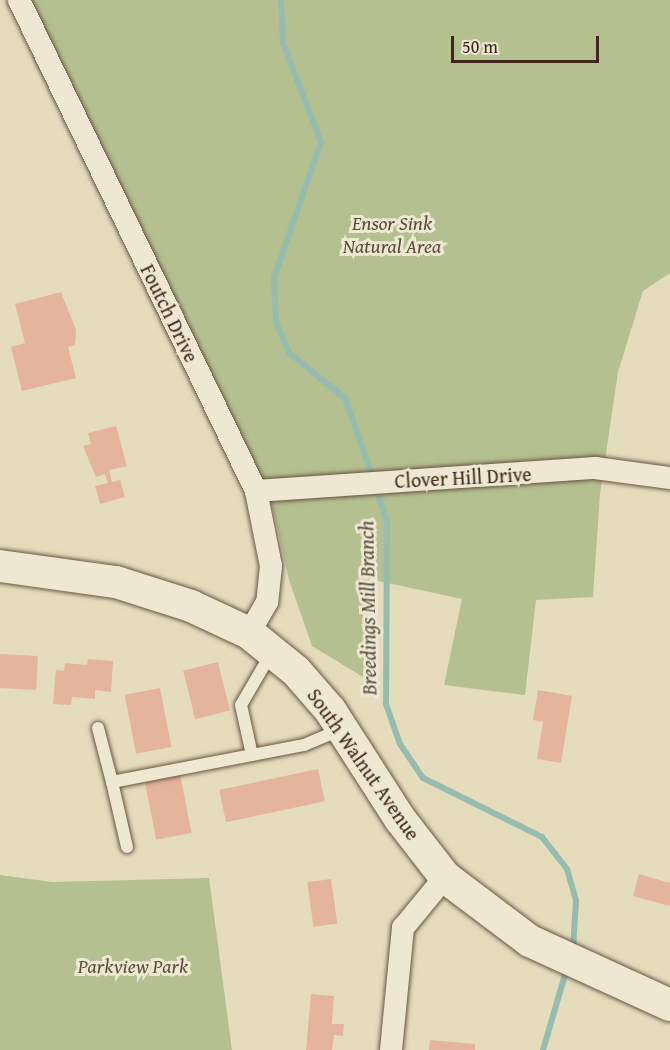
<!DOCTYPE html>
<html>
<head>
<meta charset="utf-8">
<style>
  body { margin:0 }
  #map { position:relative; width:670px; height:1050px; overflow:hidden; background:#e5dcbc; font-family:"Gentium Book Plus",serif }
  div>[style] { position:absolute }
  .green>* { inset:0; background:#b5c091 }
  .stream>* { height:6px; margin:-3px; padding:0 3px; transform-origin:3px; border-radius:3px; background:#96bcb0 }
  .building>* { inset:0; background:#e5b49d; transform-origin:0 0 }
  .roads { filter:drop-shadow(0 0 2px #685542) drop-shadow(0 0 2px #685542) }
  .lane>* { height:12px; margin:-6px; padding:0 6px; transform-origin:6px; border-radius:6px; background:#eee8d3 }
  .street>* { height:22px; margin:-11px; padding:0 11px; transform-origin:11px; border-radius:11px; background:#eee8d3 }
  .secondary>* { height:32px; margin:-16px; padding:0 16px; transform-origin:16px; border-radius:16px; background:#eee8d3 }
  span { translate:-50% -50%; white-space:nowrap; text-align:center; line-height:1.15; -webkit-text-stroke:6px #eee8d3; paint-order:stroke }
  .park-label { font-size:20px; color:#5c4e38; font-style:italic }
  .street-label { font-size:20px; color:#3f281a }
  .water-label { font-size:21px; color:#554d40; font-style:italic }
  .scale { position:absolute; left:451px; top:36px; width:148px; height:27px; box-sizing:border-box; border:3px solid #3f281a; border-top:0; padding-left:8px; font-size:18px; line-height:21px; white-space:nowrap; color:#3f281a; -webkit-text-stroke:4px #eee8d3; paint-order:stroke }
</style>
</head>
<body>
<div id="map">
  <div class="green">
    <div style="clip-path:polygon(13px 0,670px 0,670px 273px,643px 291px,618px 372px,600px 494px,593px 597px,536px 600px,525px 695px,444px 685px,462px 599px,369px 579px,363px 677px,312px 646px,289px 580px,272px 504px)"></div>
    <div style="clip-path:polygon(0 875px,52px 882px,209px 878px,232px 1050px,0 1050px)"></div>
  </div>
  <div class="stream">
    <div style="left:281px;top:0;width:43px;rotate:87.3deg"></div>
    <div style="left:283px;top:43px;width:106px;rotate:69deg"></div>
    <div style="left:321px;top:142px;width:144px;rotate:109.1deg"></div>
    <div style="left:274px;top:278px;width:44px;rotate:87.4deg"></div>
    <div style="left:276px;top:322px;width:34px;rotate:67deg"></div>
    <div style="left:289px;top:353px;width:72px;rotate:38.8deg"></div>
    <div style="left:345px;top:398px;width:85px;rotate:70.7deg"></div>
    <div style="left:376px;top:488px;width:35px;rotate:72deg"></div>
    <div style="left:387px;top:521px;width:183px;rotate:90.3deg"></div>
    <div style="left:386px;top:704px;width:42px;rotate:70.7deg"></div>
    <div style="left:400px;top:744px;width:41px;rotate:55.9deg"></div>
    <div style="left:423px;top:778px;width:133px;rotate:26.4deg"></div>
    <div style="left:542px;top:837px;width:41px;rotate:52deg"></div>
    <div style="left:567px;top:869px;width:33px;rotate:74deg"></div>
    <div style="left:576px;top:901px;width:48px;rotate:93.6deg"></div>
    <div style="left:543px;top:1050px;width:85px;rotate:-73.7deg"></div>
  </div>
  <div class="building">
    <div style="clip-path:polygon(61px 292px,76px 330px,75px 345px,68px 347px,76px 378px,22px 391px,11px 347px,25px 343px,15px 304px)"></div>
    <div style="clip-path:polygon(116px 426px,127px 466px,109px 470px,112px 482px,120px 480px,125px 497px,100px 504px,95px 486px,108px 483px,105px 474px,96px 477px,83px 446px,91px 444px,88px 433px)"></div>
    <div style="left:0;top:654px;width:38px;height:34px;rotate:3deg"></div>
    <div style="clip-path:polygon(88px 659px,113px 661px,111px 692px,95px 690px,95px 699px,72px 697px,71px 705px,53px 704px,56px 670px,64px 671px,65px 663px,87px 665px)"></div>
    <div style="left:218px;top:662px;width:50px;height:36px;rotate:76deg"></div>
    <div style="left:160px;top:688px;width:60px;height:36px;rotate:79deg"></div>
    <div style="clip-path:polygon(538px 690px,572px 696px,561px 763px,537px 759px,543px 722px,533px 720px)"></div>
    <div style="left:318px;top:769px;width:33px;height:101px;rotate:78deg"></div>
    <div style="left:180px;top:774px;width:60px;height:36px;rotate:79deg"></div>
    <div style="clip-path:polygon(639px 874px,670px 883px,670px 906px,633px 896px)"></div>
    <div style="left:331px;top:879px;width:45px;height:24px;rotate:82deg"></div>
    <div style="clip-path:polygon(311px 994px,334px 996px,332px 1024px,344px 1024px,343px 1036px,334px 1035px,332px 1050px,306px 1050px)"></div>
    <div style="clip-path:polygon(430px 1040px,475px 1044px,475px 1050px,429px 1050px)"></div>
  </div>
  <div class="roads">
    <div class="lane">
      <div style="left:98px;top:728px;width:56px;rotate:75.5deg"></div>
      <div style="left:252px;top:755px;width:51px;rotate:-102.4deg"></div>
      <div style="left:241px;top:705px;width:61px;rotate:-59.7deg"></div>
      <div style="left:127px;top:847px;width:67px;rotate:-103deg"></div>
      <div style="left:112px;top:782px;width:196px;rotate:-10.9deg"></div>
      <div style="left:304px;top:745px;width:41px;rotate:-22.8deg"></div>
    </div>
    <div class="street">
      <div style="left:19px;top:0;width:545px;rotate:64.23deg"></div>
      <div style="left:256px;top:491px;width:76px;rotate:78.7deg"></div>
      <div style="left:271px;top:566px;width:36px;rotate:96deg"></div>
      <div style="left:267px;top:602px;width:36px;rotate:120deg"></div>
      <div style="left:256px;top:491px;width:340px;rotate:-3.9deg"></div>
      <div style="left:595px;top:468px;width:76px;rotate:7.6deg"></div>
      <div style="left:391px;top:1050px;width:123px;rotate:-84.4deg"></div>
      <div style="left:403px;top:928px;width:66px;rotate:-50.5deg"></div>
    </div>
    <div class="secondary">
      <div style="left:0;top:566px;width:117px;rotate:7.9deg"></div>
      <div style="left:116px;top:582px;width:79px;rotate:17.7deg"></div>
      <div style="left:191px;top:606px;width:64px;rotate:25deg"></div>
      <div style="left:249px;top:633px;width:60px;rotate:39deg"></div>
      <div style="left:296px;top:671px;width:52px;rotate:48.9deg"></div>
      <div style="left:330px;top:710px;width:130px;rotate:57.3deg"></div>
      <div style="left:400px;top:819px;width:73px;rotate:52.2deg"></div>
      <div style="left:445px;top:877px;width:106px;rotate:37deg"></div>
      <div style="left:530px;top:941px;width:154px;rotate:24.6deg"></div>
    </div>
  </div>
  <div class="park-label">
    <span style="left:392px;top:234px">Ensor Sink<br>Natural Area</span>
    <span style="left:133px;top:965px">Parkview Park</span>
  </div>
  <div class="street-label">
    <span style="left:170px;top:313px;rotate:64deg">Foutch Drive</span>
    <span style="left:463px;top:477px;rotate:-3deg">Clover Hill Drive</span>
    <span style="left:364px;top:764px;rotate:55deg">South Walnut Avenue</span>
  </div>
  <div class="water-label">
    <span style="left:368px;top:608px;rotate:-91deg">Breedings Mill Branch</span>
  </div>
  <div class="scale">50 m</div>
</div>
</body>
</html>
